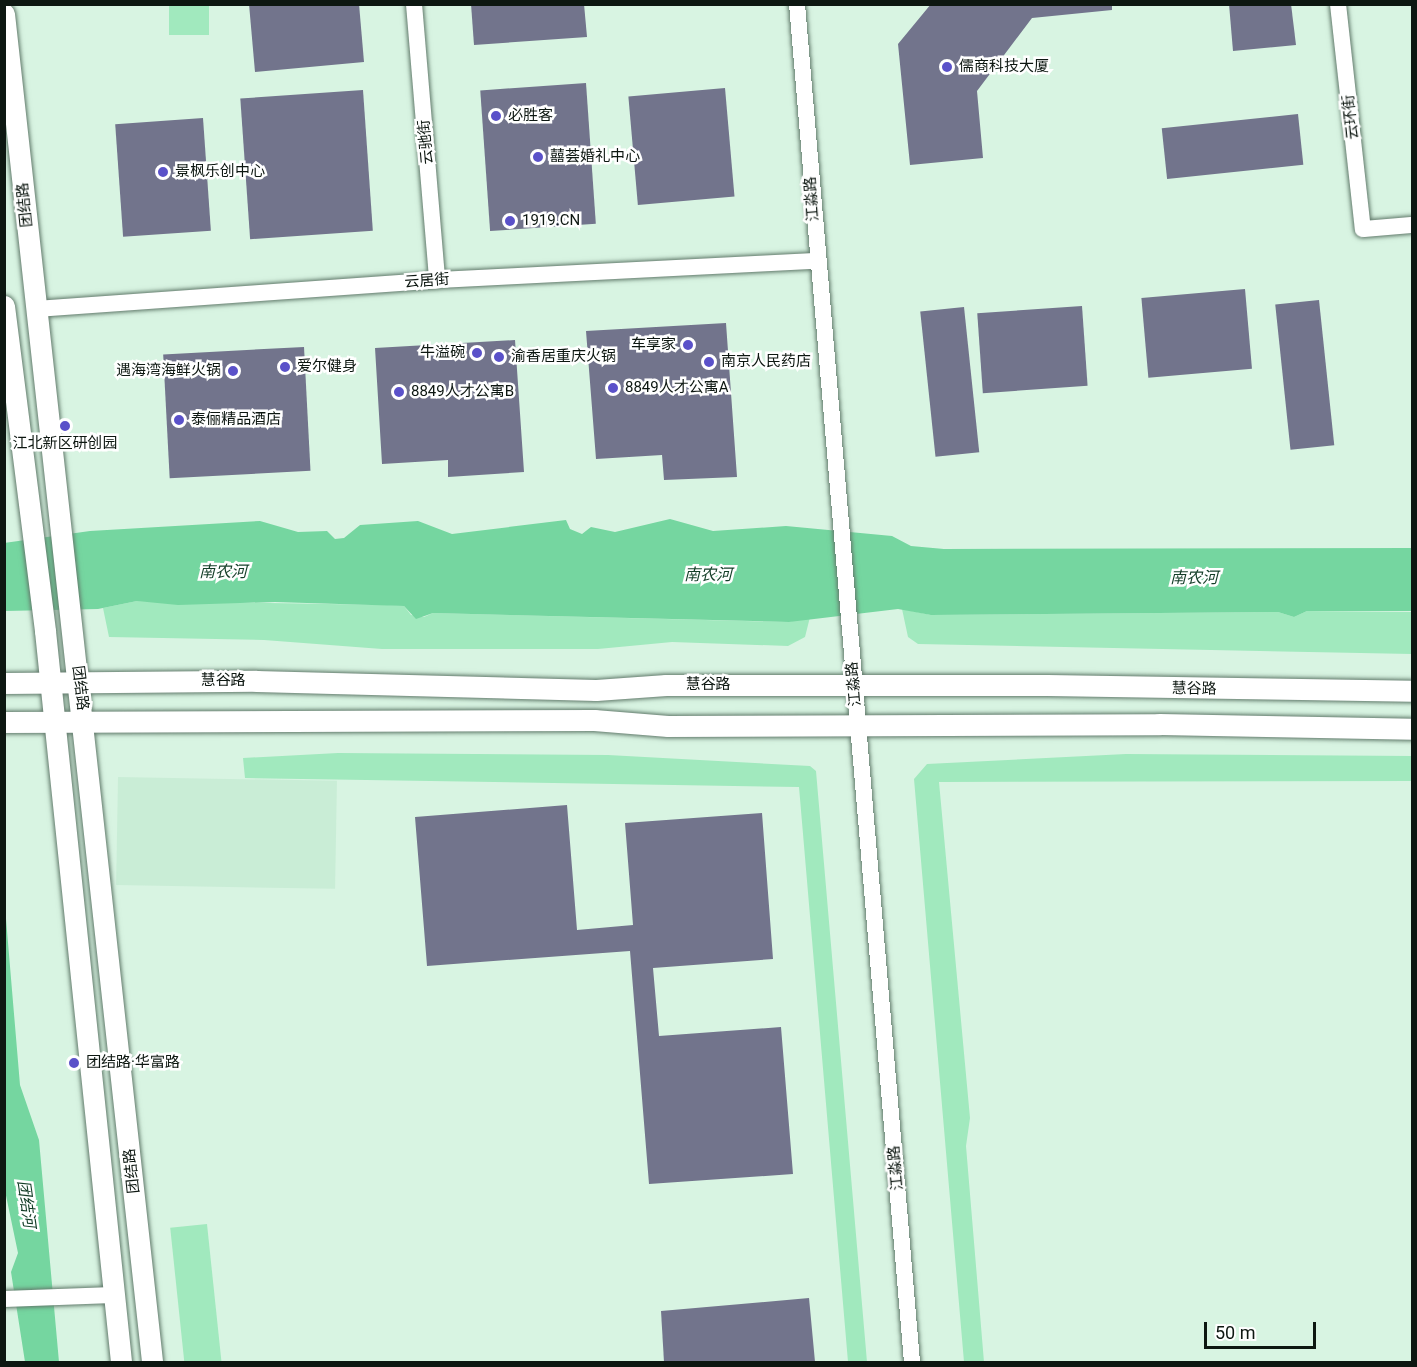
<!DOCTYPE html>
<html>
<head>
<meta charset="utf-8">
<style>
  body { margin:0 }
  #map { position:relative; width:1417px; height:1367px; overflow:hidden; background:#d8f4e2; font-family:Roboto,"Noto Sans SC",sans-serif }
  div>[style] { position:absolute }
  .built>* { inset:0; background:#c9edd6; transform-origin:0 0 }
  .green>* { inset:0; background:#a1e9be; transform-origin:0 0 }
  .water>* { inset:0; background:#75d6a0 }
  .building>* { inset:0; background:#72748c; transform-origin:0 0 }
  .roads { filter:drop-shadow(0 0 2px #627b6c) drop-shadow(0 0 2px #627b6c) }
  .minor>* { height:16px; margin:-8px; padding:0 8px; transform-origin:8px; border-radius:8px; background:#fff }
  .major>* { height:21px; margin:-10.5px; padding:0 10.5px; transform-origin:10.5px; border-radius:10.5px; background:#fff }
  .dots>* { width:16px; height:16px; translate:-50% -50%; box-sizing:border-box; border:3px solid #fff; border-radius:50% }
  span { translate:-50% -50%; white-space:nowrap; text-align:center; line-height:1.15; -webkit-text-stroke:5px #fff; paint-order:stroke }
  .poi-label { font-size:15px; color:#0d1711 }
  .left { translate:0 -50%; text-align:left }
  .right { translate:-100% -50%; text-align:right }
  .street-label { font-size:15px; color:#0d1711 }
  .water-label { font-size:16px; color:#133d27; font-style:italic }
  .frame { position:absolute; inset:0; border:6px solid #0d1711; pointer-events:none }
  .scale { position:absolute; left:1204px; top:1322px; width:112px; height:27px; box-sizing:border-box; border:3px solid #0d1711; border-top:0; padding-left:8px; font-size:18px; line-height:21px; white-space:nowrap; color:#0d1711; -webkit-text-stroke:4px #fff; paint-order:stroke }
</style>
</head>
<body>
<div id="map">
  <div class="built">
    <div style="left:118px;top:777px;width:219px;height:108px;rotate:1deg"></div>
  </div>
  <div class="green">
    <div style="left:169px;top:5px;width:40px;height:30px"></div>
    <div style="clip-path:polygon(137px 601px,387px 605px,404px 606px,411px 615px,424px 617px,433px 613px,788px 622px,810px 617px,805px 637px,788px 646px,672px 642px,598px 649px,382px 649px,264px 640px,109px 637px,103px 608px)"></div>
    <div style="clip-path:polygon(902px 609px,931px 615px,1278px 612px,1294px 617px,1307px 611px,1412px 612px,1412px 654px,918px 644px,908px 637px)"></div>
    <div style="clip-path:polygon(338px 753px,608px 755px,810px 766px,816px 771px,867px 1362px,848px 1362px,799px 787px,245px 778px,243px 758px)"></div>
    <div style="clip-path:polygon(1126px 754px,1412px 756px,1412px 781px,939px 782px,970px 1118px,966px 1146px,984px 1362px,964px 1362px,914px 779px,927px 764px)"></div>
    <div style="left:207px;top:1224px;width:139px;height:37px;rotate:84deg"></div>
  </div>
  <div class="water">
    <div style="clip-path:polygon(670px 519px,713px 531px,786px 526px,892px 536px,911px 546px,944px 549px,1412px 548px,1412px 611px,1307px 611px,1294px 617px,1278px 612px,931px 615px,898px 609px,789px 622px,433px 613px,416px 619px,404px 606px,275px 602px,178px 605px,137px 601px,98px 609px,5px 611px,4px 543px,90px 531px,260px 521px,298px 532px,327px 531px,335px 539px,344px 538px,360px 525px,418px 521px,452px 534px,566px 520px,570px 529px,582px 534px,591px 527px,615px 532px)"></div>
    <div style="clip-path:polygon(4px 895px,20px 1085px,39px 1140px,59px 1362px,25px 1362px,11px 1272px,18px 1253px,4px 1186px)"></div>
  </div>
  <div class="building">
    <div style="clip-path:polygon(249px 4px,359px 4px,364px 62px,255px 72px)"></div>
    <div style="clip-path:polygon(471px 4px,584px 4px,587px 37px,474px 45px)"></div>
    <div style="clip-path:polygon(931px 4px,1112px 4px,1112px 10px,1032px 18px,977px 91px,983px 158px,910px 165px,898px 44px)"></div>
    <div style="clip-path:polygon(1229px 4px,1291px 4px,1296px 45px,1233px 51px)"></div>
    <div style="left:586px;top:83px;width:141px;height:106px;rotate:86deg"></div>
    <div style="left:725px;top:88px;width:109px;height:97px;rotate:85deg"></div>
    <div style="left:363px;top:90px;width:141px;height:123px;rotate:86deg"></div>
    <div style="left:1298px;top:114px;width:51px;height:137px;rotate:84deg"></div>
    <div style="left:203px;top:118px;width:113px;height:88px;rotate:86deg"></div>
    <div style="left:1245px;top:289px;width:80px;height:104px;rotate:85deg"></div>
    <div style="left:1319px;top:300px;width:146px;height:44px;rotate:84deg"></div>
    <div style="left:1082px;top:306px;width:80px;height:105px;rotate:86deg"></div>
    <div style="left:964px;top:307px;width:146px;height:44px;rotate:84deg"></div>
    <div style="clip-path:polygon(726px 323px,737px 477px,664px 480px,662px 455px,596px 459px,586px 331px)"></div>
    <div style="clip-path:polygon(515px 340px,524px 472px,448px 477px,448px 460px,382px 464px,375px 348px)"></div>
    <div style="left:304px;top:347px;width:124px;height:141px;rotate:87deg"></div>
    <div style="clip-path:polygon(567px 805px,577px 930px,633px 925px,625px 823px,762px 813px,773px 959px,653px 968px,659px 1036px,781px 1027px,793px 1174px,649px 1184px,630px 951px,427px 966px,415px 817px)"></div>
    <div style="clip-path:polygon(809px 1298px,815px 1362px,664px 1362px,661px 1311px)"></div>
  </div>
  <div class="roads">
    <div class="minor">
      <div style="left:414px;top:4px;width:277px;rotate:85.2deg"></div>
      <div style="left:797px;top:4px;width:1363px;rotate:85.16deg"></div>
      <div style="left:1338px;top:4px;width:226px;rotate:83.7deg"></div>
      <div style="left:1363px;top:229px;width:49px;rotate:-4.7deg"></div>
      <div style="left:37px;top:309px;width:401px;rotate:-4.1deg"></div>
      <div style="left:437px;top:280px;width:380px;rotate:-2.9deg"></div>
      <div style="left:4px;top:1299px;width:109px;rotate:-2.1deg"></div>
    </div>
    <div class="major">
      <div style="left:4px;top:14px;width:1356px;rotate:83.73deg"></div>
      <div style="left:4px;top:306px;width:328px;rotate:82.8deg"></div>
      <div style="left:45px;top:631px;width:735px;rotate:84.06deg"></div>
      <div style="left:4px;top:683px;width:252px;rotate:-0.5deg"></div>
      <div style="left:256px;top:681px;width:340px;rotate:1.5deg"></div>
      <div style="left:596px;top:690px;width:70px;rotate:-4.1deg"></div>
      <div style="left:666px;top:685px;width:381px"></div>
      <div style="left:1047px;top:685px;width:365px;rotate:0.9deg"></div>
      <div style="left:4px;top:722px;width:590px;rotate:-0.19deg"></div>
      <div style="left:594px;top:720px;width:74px;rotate:4.6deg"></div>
      <div style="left:668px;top:726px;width:491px;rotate:-0.2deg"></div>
      <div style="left:1159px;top:724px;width:253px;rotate:1.1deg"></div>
    </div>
  </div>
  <div class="dots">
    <div style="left:947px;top:67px;background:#5a51c9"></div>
    <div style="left:496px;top:116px;background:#5a51c9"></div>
    <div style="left:538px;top:157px;background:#5a51c9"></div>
    <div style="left:163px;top:172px;background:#5a51c9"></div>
    <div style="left:510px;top:221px;background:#5a51c9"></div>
    <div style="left:688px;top:345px;background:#5a51c9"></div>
    <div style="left:477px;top:353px;background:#5a51c9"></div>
    <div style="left:499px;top:357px;background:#5a51c9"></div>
    <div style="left:709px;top:362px;background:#5a51c9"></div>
    <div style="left:285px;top:367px;background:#5a51c9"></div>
    <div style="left:233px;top:371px;background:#5a51c9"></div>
    <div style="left:613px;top:388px;background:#5a51c9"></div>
    <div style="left:399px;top:392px;background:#5a51c9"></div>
    <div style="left:179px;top:420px;background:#5a51c9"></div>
    <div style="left:65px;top:426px;background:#5a51c9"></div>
    <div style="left:74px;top:1063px;background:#5a51c9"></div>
  </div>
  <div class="poi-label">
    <span class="left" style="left:959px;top:67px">儒商科技大厦</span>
    <span class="left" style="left:508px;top:116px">必胜客</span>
    <span class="left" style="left:550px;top:157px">囍荟婚礼中心</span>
    <span class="left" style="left:175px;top:172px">景枫乐创中心</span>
    <span class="left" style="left:522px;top:221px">1919.CN</span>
    <span class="right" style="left:676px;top:345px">车享家</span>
    <span class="right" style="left:465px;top:353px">牛溢碗</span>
    <span class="left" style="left:511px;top:357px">渝香居重庆火锅</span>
    <span class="left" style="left:721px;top:362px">南京人民药店</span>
    <span class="left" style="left:297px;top:367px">爱尔健身</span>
    <span class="right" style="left:221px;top:371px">遇海湾海鲜火锅</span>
    <span class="left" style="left:625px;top:388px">8849人才公寓A</span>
    <span class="left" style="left:411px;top:392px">8849人才公寓B</span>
    <span class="left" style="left:191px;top:420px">泰俪精品酒店</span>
    <span style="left:65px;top:444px">江北新区研创园</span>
    <span class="left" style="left:86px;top:1063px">团结路·华富路</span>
  </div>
  <div class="street-label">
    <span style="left:1351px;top:117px;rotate:-96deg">云环街</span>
    <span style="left:426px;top:142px;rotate:-95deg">云驰街</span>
    <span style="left:812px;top:199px;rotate:-94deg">江淼路</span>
    <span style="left:25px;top:205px;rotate:-96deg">团结路</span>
    <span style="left:427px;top:281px;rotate:-4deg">云居街</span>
    <span style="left:223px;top:681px">慧谷路</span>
    <span style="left:854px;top:684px;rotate:-95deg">江淼路</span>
    <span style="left:708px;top:685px">慧谷路</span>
    <span style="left:80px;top:688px;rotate:83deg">团结路</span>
    <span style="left:1194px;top:689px;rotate:1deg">慧谷路</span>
    <span style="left:896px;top:1168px;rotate:-95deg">江淼路</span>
    <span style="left:132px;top:1171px;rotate:-96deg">团结路</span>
  </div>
  <div class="water-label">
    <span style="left:223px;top:572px">南农河</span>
    <span style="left:708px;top:575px">南农河</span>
    <span style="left:1194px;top:578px">南农河</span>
    <span style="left:26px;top:1204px;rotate:82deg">团结河</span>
  </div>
  <div class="frame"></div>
  <div class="scale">50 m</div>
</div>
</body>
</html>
